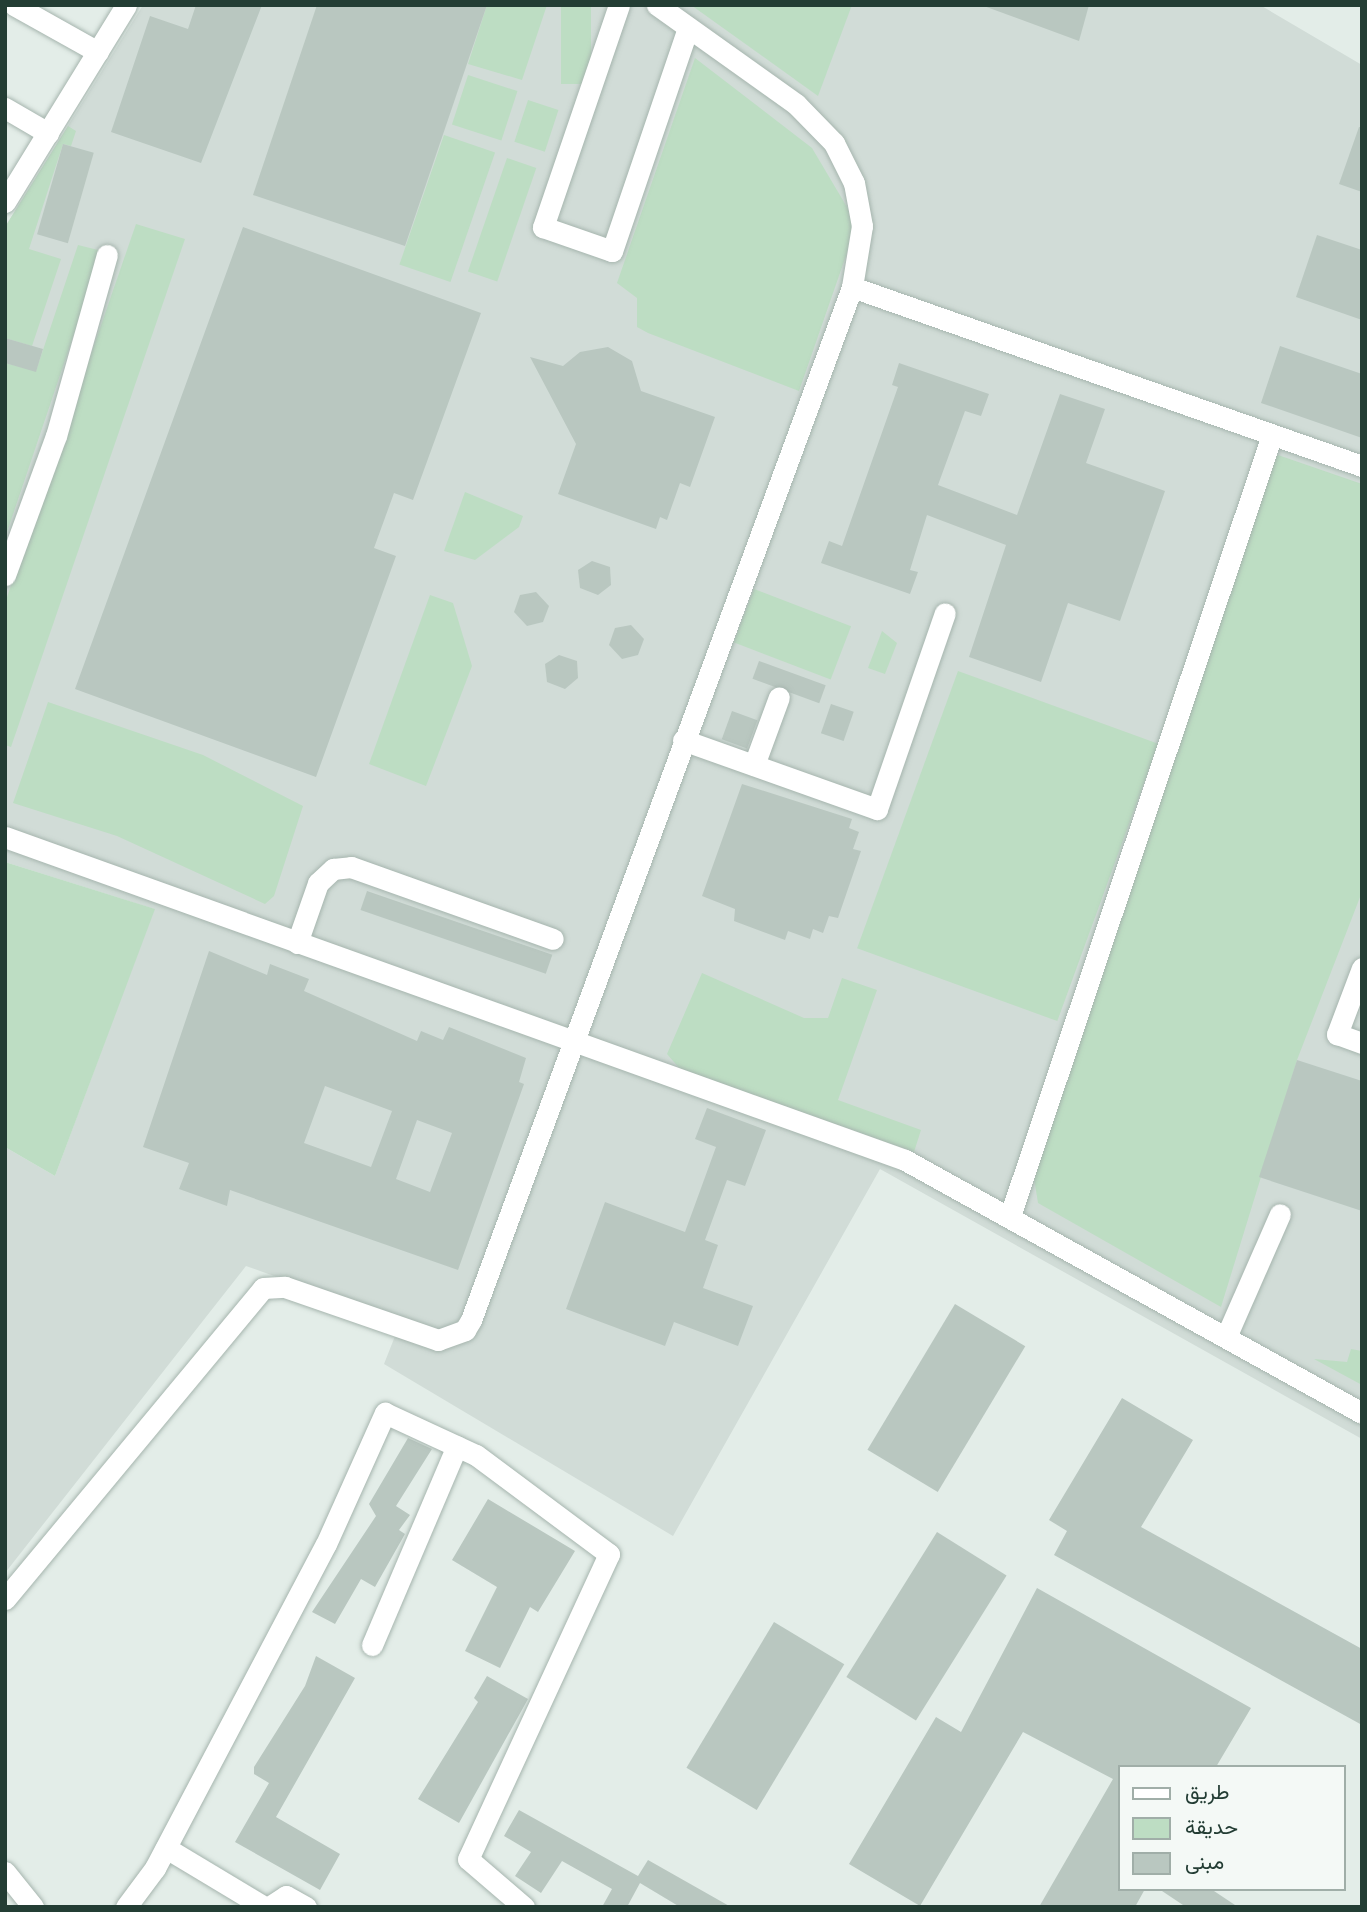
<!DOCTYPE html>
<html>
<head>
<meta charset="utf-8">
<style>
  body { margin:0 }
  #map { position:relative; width:1367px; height:1912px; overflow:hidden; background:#e3ede8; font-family:Lato,Vazirmatn,sans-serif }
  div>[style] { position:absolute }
  .built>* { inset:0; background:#d1dcd7 }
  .green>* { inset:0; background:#bdddc3; transform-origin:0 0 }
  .building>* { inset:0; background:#b9c7c0; transform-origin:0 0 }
  .roads { filter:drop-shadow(0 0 2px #a6b5ae) drop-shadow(0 0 2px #a6b5ae) }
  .minor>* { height:21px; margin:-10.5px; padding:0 10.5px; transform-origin:10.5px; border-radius:10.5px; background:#fff }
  span { translate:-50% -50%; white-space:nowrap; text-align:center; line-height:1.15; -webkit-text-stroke:5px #f4f9f6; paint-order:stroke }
  .frame { position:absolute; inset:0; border:7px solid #233d34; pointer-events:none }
  .legend { position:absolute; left:1118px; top:1765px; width:228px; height:126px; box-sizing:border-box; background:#f4f9f6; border:2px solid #a0aea8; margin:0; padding:9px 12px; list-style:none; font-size:21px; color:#233d34 }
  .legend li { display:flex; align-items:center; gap:14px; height:35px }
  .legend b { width:35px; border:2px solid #a0aea8 }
</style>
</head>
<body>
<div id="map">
  <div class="built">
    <div style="clip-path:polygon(143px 5px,1260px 5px,1362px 65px,1362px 1439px,880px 1169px,673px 1536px,384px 1364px,401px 1321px,246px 1266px,5px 1573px,5px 1147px,55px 1176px,154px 909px,5px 862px,5px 227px)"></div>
  </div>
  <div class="green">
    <div style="clip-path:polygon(487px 5px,547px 5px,522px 80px,468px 64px)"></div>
    <div style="left:561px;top:5px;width:30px;height:79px"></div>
    <div style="clip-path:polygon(691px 5px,852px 5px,818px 96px)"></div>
    <div style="clip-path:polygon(695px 58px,812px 148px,857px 224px,799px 391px,648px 333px,637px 327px,637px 298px,617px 283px)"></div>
    <div style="left:468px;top:75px;width:52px;height:52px;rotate:18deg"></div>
    <div style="left:528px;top:100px;width:32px;height:44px;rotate:18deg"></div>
    <div style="clip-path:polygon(68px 126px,76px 131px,71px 146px,63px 144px,29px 249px,61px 259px,32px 346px,5px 338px,5px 227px)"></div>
    <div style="left:444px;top:135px;width:54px;height:137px;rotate:19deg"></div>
    <div style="left:507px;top:158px;width:31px;height:120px;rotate:19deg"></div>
    <div style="clip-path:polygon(136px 224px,185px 239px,11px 747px,5px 745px,5px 603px)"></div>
    <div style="clip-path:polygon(78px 245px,102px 251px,5px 538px,5px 363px,36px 371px)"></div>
    <div style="clip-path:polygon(1275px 454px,1362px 484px,1362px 892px,1297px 1060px,1221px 1307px,1038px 1203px,1034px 1178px)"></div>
    <div style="clip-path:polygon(465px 492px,523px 516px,519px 527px,475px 560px,444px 551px)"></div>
    <div style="left:754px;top:589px;width:104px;height:57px;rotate:21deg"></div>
    <div style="clip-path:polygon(430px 595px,453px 603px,472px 666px,426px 786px,369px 764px)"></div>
    <div style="clip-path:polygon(882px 631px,897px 643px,885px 674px,868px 668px)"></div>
    <div style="left:958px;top:671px;width:213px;height:295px;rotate:20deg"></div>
    <div style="clip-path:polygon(48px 702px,203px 755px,303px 806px,274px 896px,265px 904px,117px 836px,13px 803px)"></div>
    <div style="clip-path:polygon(5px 862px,155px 909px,55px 1176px,5px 1147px)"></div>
    <div style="clip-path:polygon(702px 973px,804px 1018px,828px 1018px,842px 978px,877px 990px,838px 1100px,921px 1130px,914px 1152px,680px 1069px,667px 1054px)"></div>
    <div style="clip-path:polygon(1351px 1349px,1362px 1351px,1362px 1385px,1314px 1359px,1347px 1362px)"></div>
  </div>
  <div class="building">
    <div style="clip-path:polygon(196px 5px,262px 5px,201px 163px,111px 132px,150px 16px,188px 29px)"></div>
    <div style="clip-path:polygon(317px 5px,487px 5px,405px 246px,253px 195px)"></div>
    <div style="clip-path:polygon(981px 5px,1089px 5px,1079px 41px)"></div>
    <div style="clip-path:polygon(1359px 127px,1362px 127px,1362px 192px,1339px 184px)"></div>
    <div style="left:63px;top:144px;width:32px;height:94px;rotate:16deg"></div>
    <div style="clip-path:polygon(243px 227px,481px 313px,413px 500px,394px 493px,374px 548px,396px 556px,316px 777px,75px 689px)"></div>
    <div style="clip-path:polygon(1317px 235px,1362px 250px,1362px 320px,1296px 297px)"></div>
    <div style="clip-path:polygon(5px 338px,43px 349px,36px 372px,5px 363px)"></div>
    <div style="clip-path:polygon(1280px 346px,1362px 374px,1362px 438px,1261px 403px)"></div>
    <div style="clip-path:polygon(608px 347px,632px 361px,641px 391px,715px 417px,690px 487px,680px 483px,667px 520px,660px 517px,656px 529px,558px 494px,576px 444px,530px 357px,563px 366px,580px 352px)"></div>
    <div style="clip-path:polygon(899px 363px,989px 394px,981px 416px,965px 411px,938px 485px,1017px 515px,1060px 394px,1105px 409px,1086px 463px,1165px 491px,1120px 621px,1068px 603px,1041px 682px,969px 657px,1006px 545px,927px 515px,910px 570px,918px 572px,910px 594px,821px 563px,829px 541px,842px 546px,898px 387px,892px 385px)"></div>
    <div style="clip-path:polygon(592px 561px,610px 567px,611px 585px,598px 595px,580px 588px,578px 570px)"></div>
    <div style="clip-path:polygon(536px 592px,549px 606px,543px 622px,527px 626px,514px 612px,520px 595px)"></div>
    <div style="clip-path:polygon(631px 625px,644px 639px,638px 655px,622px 659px,609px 645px,615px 628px)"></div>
    <div style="clip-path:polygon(559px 655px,577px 661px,578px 678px,565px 689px,547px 682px,545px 664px)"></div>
    <div style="left:759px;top:661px;width:71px;height:19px;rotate:20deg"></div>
    <div style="left:831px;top:704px;width:24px;height:31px;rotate:19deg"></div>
    <div style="left:732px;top:711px;width:27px;height:30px;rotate:20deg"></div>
    <div style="clip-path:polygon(742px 784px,852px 819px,849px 828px,859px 832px,853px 849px,861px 851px,838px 918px,829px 916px,823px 933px,813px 929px,810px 939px,788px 931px,785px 940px,734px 921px,735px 909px,702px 896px)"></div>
    <div style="left:367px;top:891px;width:196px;height:20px;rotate:19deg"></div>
    <div style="clip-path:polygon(evenodd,209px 951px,267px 975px,270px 964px,309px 979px,304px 991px,417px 1041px,421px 1031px,443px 1040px,449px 1027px,526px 1058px,519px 1082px,524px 1084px,458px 1270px,230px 1190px,227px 1206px,179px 1189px,189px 1163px,143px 1147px,209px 951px,325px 1086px,392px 1111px,371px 1167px,304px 1143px,325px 1086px,209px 951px,417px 1120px,452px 1133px,430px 1192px,396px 1179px,417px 1120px)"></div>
    <div style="clip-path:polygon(1297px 1060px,1362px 1081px,1362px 1211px,1259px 1177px)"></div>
    <div style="clip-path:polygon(707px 1108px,766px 1130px,745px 1186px,727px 1180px,705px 1240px,718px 1245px,703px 1288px,753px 1306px,738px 1346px,674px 1322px,665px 1346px,566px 1309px,605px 1202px,685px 1232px,716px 1147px,695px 1139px)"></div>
    <div style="left:955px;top:1304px;width:82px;height:170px;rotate:31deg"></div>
    <div style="clip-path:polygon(1122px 1398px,1193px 1440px,1141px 1527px,1362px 1649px,1362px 1725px,1054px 1555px,1067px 1531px,1049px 1520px)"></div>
    <div style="clip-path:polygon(408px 1438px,432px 1449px,396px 1506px,410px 1515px,399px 1530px,405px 1534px,375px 1587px,361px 1579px,335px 1624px,312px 1612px,376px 1516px,369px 1504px)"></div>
    <div style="clip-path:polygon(488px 1499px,575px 1551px,538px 1612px,530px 1607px,500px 1668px,465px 1651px,497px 1587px,452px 1560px)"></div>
    <div style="left:937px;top:1532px;width:82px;height:171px;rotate:32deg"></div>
    <div style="clip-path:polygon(1037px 1588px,1251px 1708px,1216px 1767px,1120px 1767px,1120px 1889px,1145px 1889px,1135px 1907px,1039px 1907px,1113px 1779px,1023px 1732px,920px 1906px,849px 1864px,936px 1717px,961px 1732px)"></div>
    <div style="left:774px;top:1622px;width:82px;height:170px;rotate:31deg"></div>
    <div style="clip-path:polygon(316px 1656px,355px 1678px,276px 1817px,340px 1854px,320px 1890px,235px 1842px,269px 1783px,254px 1774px,254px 1767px,305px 1686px)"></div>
    <div style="clip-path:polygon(487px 1676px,528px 1699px,459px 1823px,418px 1799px,478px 1702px,474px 1698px)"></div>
    <div style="clip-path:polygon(519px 1810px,638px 1876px,648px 1860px,731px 1907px,680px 1907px,640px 1883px,627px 1907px,602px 1907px,612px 1889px,562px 1861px,541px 1893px,515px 1876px,531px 1852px,504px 1836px)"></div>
    <div style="clip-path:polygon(1159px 1889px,1211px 1889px,1238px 1907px,1186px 1907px)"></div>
  </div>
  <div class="roads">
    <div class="minor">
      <div style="left:14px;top:5px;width:96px;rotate:29.2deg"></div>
      <div style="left:619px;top:5px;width:235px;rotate:108.9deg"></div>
      <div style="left:543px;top:227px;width:73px;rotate:19.2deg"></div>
      <div style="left:612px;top:251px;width:236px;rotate:-71.2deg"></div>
      <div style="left:5px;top:108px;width:50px;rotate:30.2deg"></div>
      <div style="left:5px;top:202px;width:231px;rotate:-58.4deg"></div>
      <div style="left:852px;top:287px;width:541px;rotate:19.34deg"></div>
      <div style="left:5px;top:575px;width:148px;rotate:-69.9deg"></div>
      <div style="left:56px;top:436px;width:188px;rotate:-74.3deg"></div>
      <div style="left:683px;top:740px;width:206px;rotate:19.6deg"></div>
      <div style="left:877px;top:809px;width:207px;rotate:-70.9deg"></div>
      <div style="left:754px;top:765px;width:72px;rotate:-69.8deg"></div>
      <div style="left:5px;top:837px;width:956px;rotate:19.74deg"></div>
      <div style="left:905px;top:1160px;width:522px;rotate:28.97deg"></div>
      <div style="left:297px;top:943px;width:64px;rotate:-70.7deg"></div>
      <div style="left:318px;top:883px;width:21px;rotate:-43deg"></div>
      <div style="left:333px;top:869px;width:18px;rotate:-6deg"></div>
      <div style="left:351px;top:867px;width:214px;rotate:19.6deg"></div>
      <div style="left:1362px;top:968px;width:71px;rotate:110.7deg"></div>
      <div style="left:1337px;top:1034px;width:27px;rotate:20deg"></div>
      <div style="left:1010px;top:1216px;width:824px;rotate:-71.46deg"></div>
      <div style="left:1226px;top:1337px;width:134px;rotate:-66.3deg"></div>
      <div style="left:5px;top:1599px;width:404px;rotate:-50.3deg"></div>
      <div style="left:263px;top:1288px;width:22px;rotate:-3deg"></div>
      <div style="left:285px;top:1287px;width:162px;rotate:19.1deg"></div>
      <div style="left:438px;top:1340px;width:29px;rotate:-20deg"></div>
      <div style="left:465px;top:1330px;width:12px;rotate:-59deg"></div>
      <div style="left:471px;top:1320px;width:1101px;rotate:-69.75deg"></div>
      <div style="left:852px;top:287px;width:62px;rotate:-80.7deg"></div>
      <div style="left:862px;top:226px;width:44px;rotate:-100.5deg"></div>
      <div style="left:854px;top:183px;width:45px;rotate:-116.6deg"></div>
      <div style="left:834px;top:143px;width:54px;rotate:-134.3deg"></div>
      <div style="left:796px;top:104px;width:171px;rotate:-144.5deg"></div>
      <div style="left:372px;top:1645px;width:216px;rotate:-66.9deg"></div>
      <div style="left:166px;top:1848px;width:114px;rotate:31deg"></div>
      <div style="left:5px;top:1872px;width:45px;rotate:51.3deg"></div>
      <div style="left:126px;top:1907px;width:49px;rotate:-53.4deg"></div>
      <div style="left:155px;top:1868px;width:366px;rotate:-62.2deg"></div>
      <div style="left:326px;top:1544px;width:144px;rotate:-65.8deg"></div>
      <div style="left:385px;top:1413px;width:100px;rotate:24.8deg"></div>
      <div style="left:476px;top:1455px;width:166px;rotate:36.7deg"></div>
      <div style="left:609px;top:1554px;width:336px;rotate:114.8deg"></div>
      <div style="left:468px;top:1859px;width:74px;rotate:40.6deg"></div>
      <div style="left:269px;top:1907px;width:20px;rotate:-33deg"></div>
      <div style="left:286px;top:1896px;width:23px;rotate:29deg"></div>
    </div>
  </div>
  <div class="frame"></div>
  <ul class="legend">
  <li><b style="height:9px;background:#fff"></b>طريق</li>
  <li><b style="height:19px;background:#bdddc3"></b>حديقة</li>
  <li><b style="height:19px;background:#b9c7c0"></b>مبنى</li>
  </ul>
</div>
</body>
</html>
